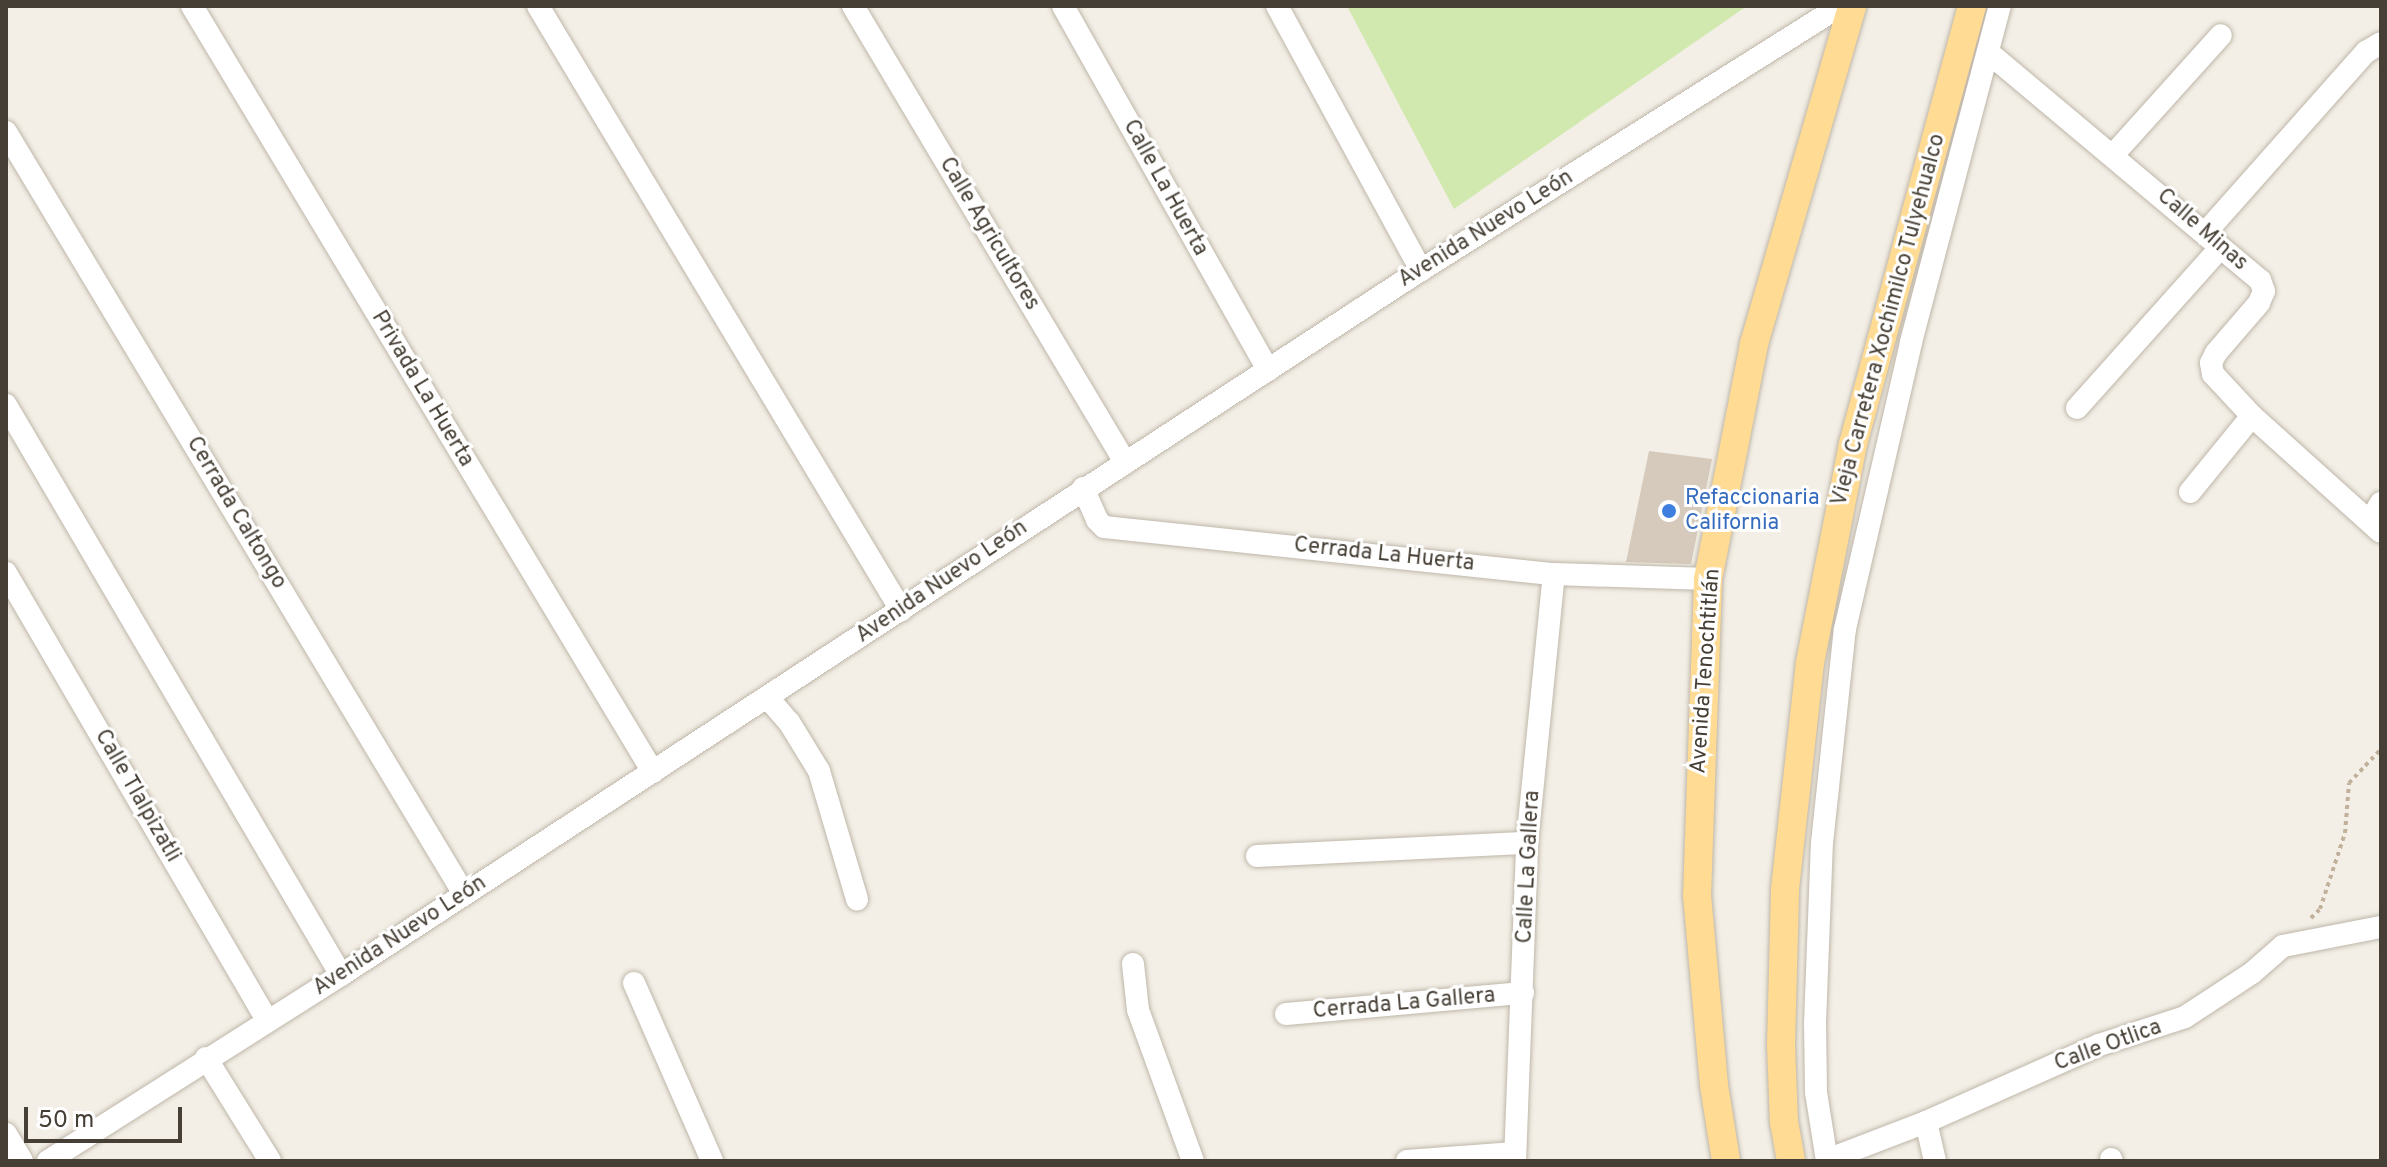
<!DOCTYPE html>
<html>
<head>
<meta charset="utf-8">
<style>
  body { margin:0 }
  #map { position:relative; width:2387px; height:1167px; overflow:hidden; background:#f3efe6; font-family:Overpass,sans-serif }
  div>[style] { position:absolute }
  .green>* { inset:0; background:#d1e8af }
  .building>* { inset:0; background:#d5cabc }
  .path>* { height:4px; margin-top:-2px; transform-origin:0; background:repeating-linear-gradient(90deg,#c1b19a 0 4px,transparent 0 8px) }
  .roads { filter:drop-shadow(0 0 2px #bfb6a9) drop-shadow(0 0 2px #bfb6a9) }
  .minor>* { height:22px; margin:-11px; padding:0 11px; transform-origin:11px; border-radius:11px; background:#fff }
  .major>* { height:28px; margin:-14px; padding:0 14px; transform-origin:14px; border-radius:14px; background:#ffdb94 }
  .dots>* { width:22px; height:22px; translate:-50% -50%; box-sizing:border-box; border:4px solid #fff; border-radius:50% }
  span { translate:-50% -50%; white-space:nowrap; text-align:center; line-height:1.15; -webkit-text-stroke:6px #fff; paint-order:stroke }
  .street-label { font-size:22px; color:#463f35 }
  .shop-label { font-size:22px; color:#366cbe }
  .left { translate:0 -50%; text-align:left }
  .frame { position:absolute; inset:0; border:8px solid #463f35; pointer-events:none }
  .scale { position:absolute; left:24px; top:1107px; width:158px; height:36px; box-sizing:border-box; border:4px solid #463f35; border-top:0; padding-left:10px; font-size:24px; line-height:28px; white-space:nowrap; color:#463f35; -webkit-text-stroke:6px #fff; paint-order:stroke }
</style>
</head>
<body>
<div id="map">
  <div class="green">
    <div style="clip-path:polygon(1347px 6px,1747px 6px,1454px 209px)"></div>
  </div>
  <div class="building">
    <div style="clip-path:polygon(1649px 451px,1712px 459px,1691px 564px,1626px 562px)"></div>
  </div>
  <div class="path">
    <div style="left:2311px;top:918px;width:13px;rotate:-45deg"></div>
    <div style="left:2320px;top:909px;width:80px;rotate:-71.8deg"></div>
    <div style="left:2345px;top:833px;width:50px;rotate:-85.4deg"></div>
    <div style="left:2349px;top:783px;width:47px;rotate:-46.7deg"></div>
  </div>
  <div class="roads">
    <div class="minor">
      <div style="left:192px;top:6px;width:894px;rotate:58.96deg"></div>
      <div style="left:538px;top:6px;width:705px;rotate:58.99deg"></div>
      <div style="left:853px;top:6px;width:531px;rotate:59.18deg"></div>
      <div style="left:1063px;top:6px;width:418px;rotate:60.6deg"></div>
      <div style="left:1277px;top:6px;width:301px;rotate:61.4deg"></div>
      <div style="left:1989px;top:53px;width:354px;rotate:40deg"></div>
      <div style="left:2260px;top:280px;width:12px;rotate:70deg"></div>
      <div style="left:2264px;top:291px;width:13px;rotate:113deg"></div>
      <div style="left:2259px;top:303px;width:66px;rotate:130.7deg"></div>
      <div style="left:2216px;top:353px;width:11px;rotate:117deg"></div>
      <div style="left:2211px;top:363px;width:11px;rotate:80deg"></div>
      <div style="left:2213px;top:374px;width:57px;rotate:47.1deg"></div>
      <div style="left:2252px;top:416px;width:173px;rotate:42deg"></div>
      <div style="left:6px;top:132px;width:889px;rotate:58.99deg"></div>
      <div style="left:2113px;top:155px;width:161px;rotate:-48deg"></div>
      <div style="left:2206px;top:232px;width:241px;rotate:-48.4deg"></div>
      <div style="left:2366px;top:52px;width:17px;rotate:-31deg"></div>
      <div style="left:6px;top:405px;width:661px;rotate:59.56deg"></div>
      <div style="left:2077px;top:408px;width:215px;rotate:-48.2deg"></div>
      <div style="left:1083px;top:488px;width:35px;rotate:66deg"></div>
      <div style="left:1097px;top:520px;width:10px;rotate:45deg"></div>
      <div style="left:1104px;top:527px;width:452px;rotate:6deg"></div>
      <div style="left:1554px;top:574px;width:154px;rotate:1.9deg"></div>
      <div style="left:2190px;top:492px;width:98px;rotate:-50.8deg"></div>
      <div style="left:2370px;top:521px;width:21px;rotate:-59deg"></div>
      <div style="left:6px;top:573px;width:518px;rotate:59.72deg"></div>
      <div style="left:767px;top:697px;width:33px;rotate:49deg"></div>
      <div style="left:789px;top:722px;width:57px;rotate:58.5deg"></div>
      <div style="left:819px;top:771px;width:134px;rotate:73.5deg"></div>
      <div style="left:1257px;top:856px;width:270px;rotate:-2.8deg"></div>
      <div style="left:1133px;top:964px;width:46px;rotate:83.8deg"></div>
      <div style="left:1138px;top:1010px;width:161px;rotate:70deg"></div>
      <div style="left:634px;top:983px;width:194px;rotate:66.3deg"></div>
      <div style="left:1286px;top:1014px;width:238px;rotate:-5.1deg"></div>
      <div style="left:206px;top:1058px;width:121px;rotate:58.1deg"></div>
      <div style="left:1926px;top:1122px;width:40px;rotate:77deg"></div>
      <div style="left:6px;top:1134px;width:31px;rotate:59deg"></div>
      <div style="left:2111px;top:1159px;width:2px;rotate:63deg"></div>
      <div style="left:1827px;top:1160px;width:106px;rotate:-21deg"></div>
      <div style="left:1926px;top:1122px;width:189px;rotate:-24deg"></div>
      <div style="left:2099px;top:1045px;width:90px;rotate:-18deg"></div>
      <div style="left:2185px;top:1017px;width:80px;rotate:-33.3deg"></div>
      <div style="left:2252px;top:973px;width:41px;rotate:-41.1deg"></div>
      <div style="left:2283px;top:946px;width:100px;rotate:-11deg"></div>
      <div style="left:48px;top:1161px;width:347px;rotate:-32.4deg"></div>
      <div style="left:341px;top:975px;width:1290px;rotate:-33.14deg"></div>
      <div style="left:1421px;top:270px;width:495px;rotate:-32.2deg"></div>
      <div style="left:1407px;top:1161px;width:107px;rotate:-4.3deg"></div>
      <div style="left:1515px;top:1161px;width:318px;rotate:-87.8deg"></div>
      <div style="left:1527px;top:843px;width:270px;rotate:-84.3deg"></div>
      <div style="left:1827px;top:1161px;width:70px;rotate:-99.1deg"></div>
      <div style="left:1816px;top:1092px;width:69px;rotate:-90.8deg"></div>
      <div style="left:1815px;top:1023px;width:180px;rotate:-87.8deg"></div>
      <div style="left:1822px;top:843px;width:215px;rotate:-83.9deg"></div>
      <div style="left:1845px;top:629px;width:294px;rotate:-77deg"></div>
      <div style="left:1911px;top:342px;width:348px;rotate:-75.2deg"></div>
    </div>
    <div class="major">
      <div style="left:1726px;top:1161px;width:77px;rotate:-99deg"></div>
      <div style="left:1714px;top:1085px;width:190px;rotate:-95.1deg"></div>
      <div style="left:1697px;top:896px;width:317px;rotate:-88deg"></div>
      <div style="left:1708px;top:579px;width:239px;rotate:-78.9deg"></div>
      <div style="left:1754px;top:344px;width:352px;rotate:-73.8deg"></div>
      <div style="left:1791px;top:1161px;width:39px;rotate:-100deg"></div>
      <div style="left:1784px;top:1123px;width:78px;rotate:-92.2deg"></div>
      <div style="left:1781px;top:1045px;width:156px;rotate:-88.5deg"></div>
      <div style="left:1785px;top:889px;width:227px;rotate:-83.7deg"></div>
      <div style="left:1810px;top:663px;width:223px;rotate:-78.9deg"></div>
      <div style="left:1853px;top:444px;width:454px;rotate:-74.8deg"></div>
    </div>
  </div>
  <div class="dots">
    <div style="left:1669px;top:511px;background:#3f7fe0"></div>
  </div>
  <div class="street-label">
    <span style="left:1165px;top:188px;rotate:61deg">Calle La Huerta</span>
    <span style="left:1486px;top:229px;rotate:-32deg">Avenida Nuevo León</span>
    <span style="left:2202px;top:230px;rotate:41deg">Calle Minas</span>
    <span style="left:989px;top:234px;rotate:59deg">Calle Agricultores</span>
    <span style="left:1889px;top:320px;rotate:-75deg">Vieja Carretera Xochimilco Tulyehualco</span>
    <span style="left:422px;top:389px;rotate:59deg">Privada La Huerta</span>
    <span style="left:236px;top:513px;rotate:59deg">Cerrada Caltongo</span>
    <span style="left:1384px;top:555px;rotate:6deg">Cerrada La Huerta</span>
    <span style="left:942px;top:582px;rotate:-34deg">Avenida Nuevo León</span>
    <span style="left:1706px;top:671px;rotate:-86deg">Avenida Tenochtitlán</span>
    <span style="left:137px;top:796px;rotate:60deg">Calle Tlalpizatli</span>
    <span style="left:1529px;top:867px;rotate:-87deg">Calle La Gallera</span>
    <span style="left:400px;top:936px;rotate:-33deg">Avenida Nuevo León</span>
    <span style="left:1404px;top:1004px;rotate:-5deg">Cerrada La Gallera</span>
    <span style="left:2108px;top:1046px;rotate:-20deg">Calle Otlica</span>
  </div>
  <div class="shop-label">
    <span class="left" style="left:1685px;top:511px">Refaccionaria<br>California</span>
  </div>
  <div class="frame"></div>
  <div class="scale">50 m</div>
</div>
</body>
</html>
